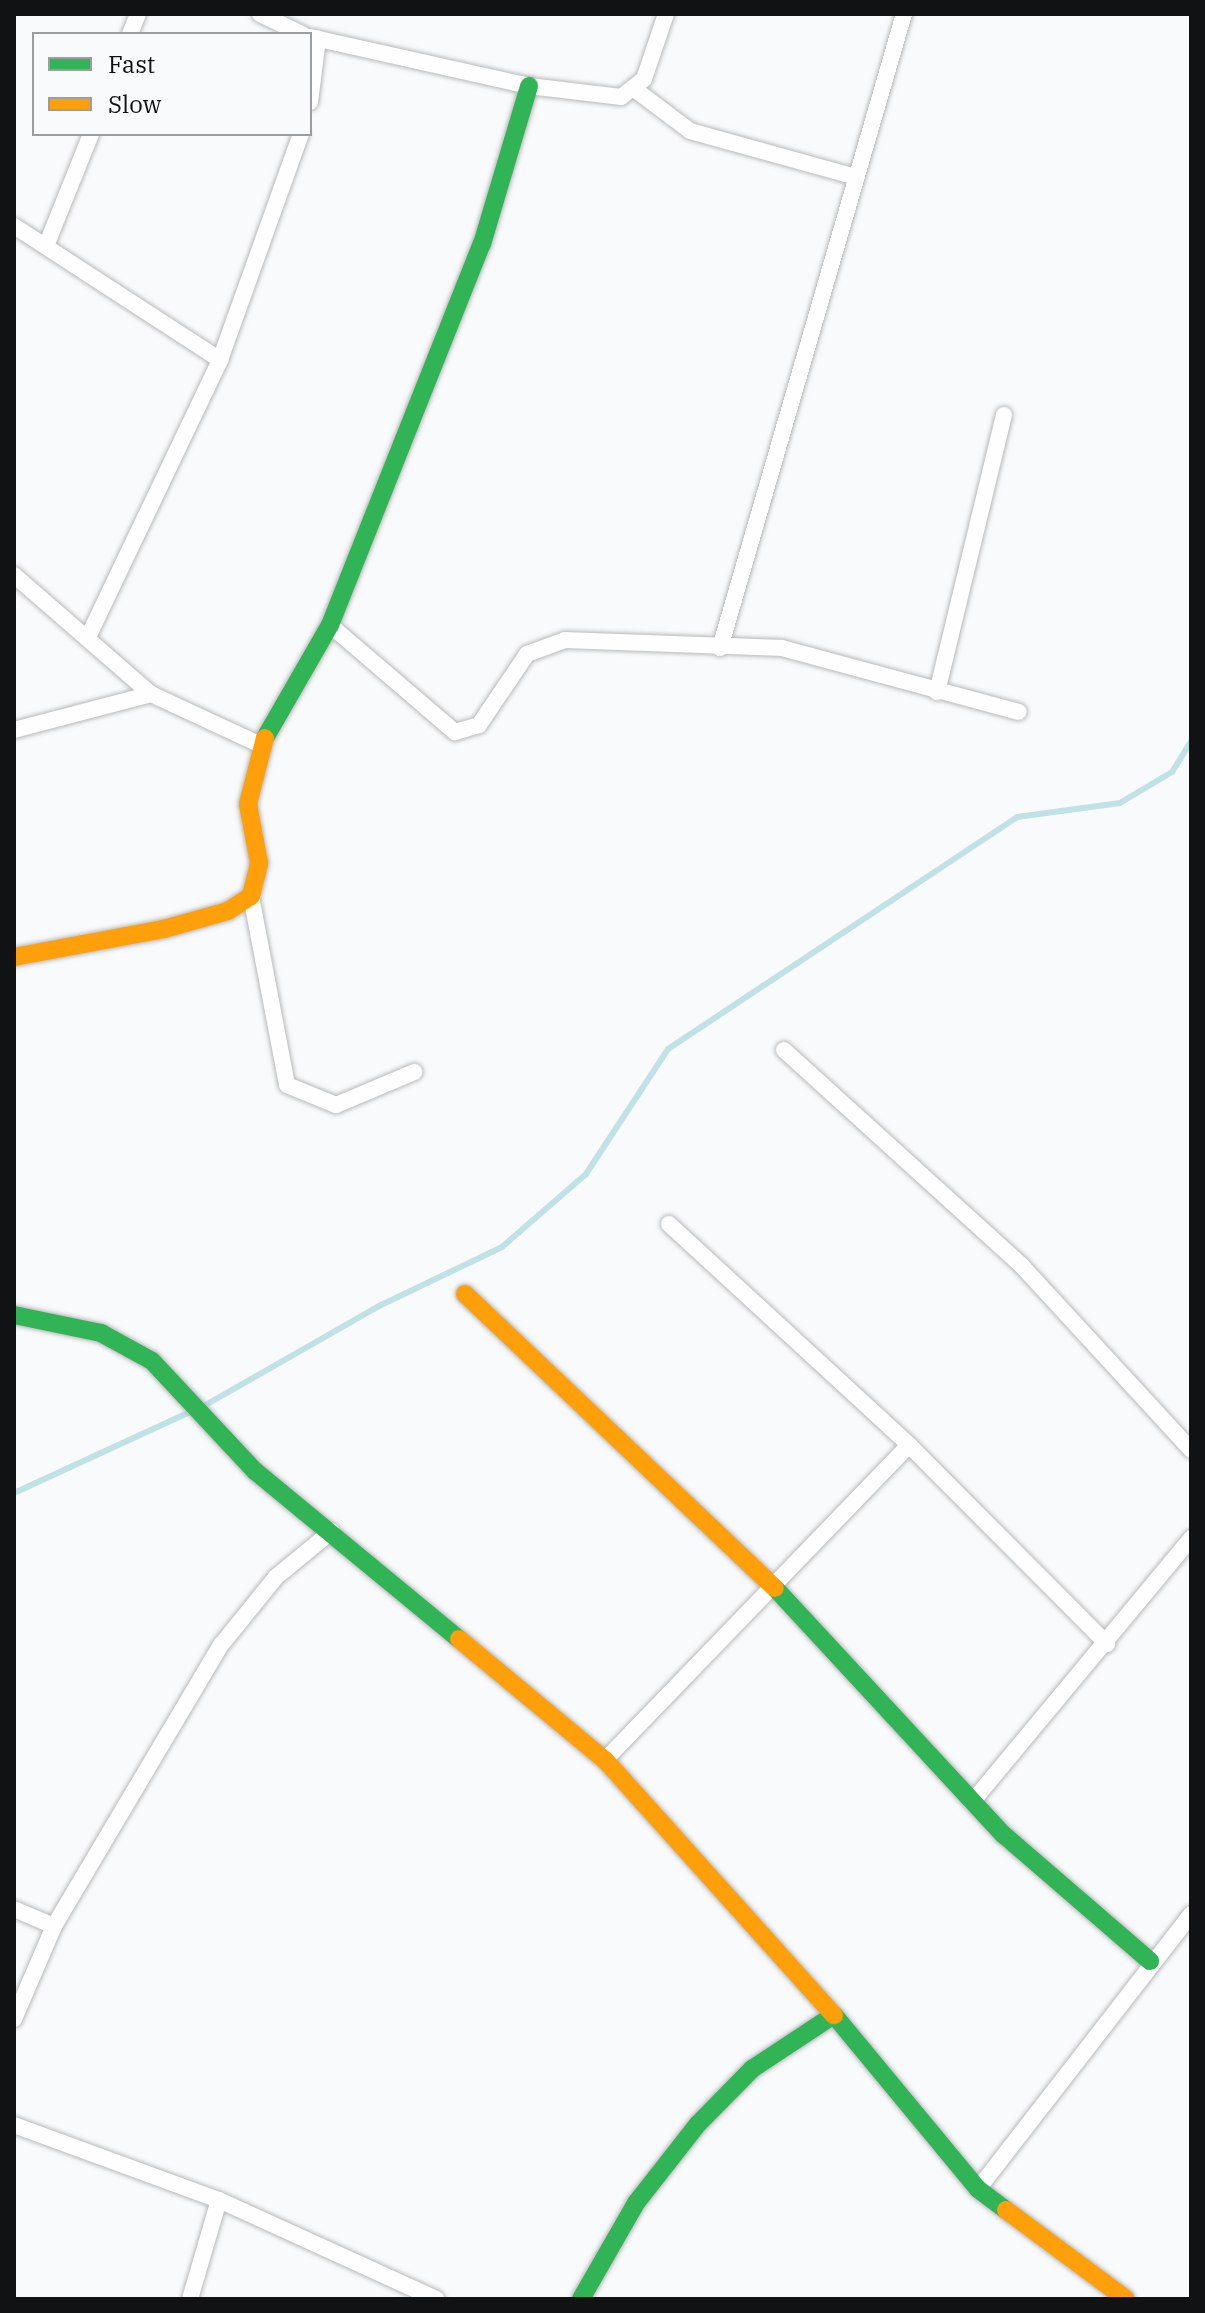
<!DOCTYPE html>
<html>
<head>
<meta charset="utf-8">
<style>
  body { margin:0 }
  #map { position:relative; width:1205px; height:2313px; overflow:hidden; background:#f9fafb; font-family:"IBM Plex Serif",serif }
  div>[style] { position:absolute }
  .stream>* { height:6px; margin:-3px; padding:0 3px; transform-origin:3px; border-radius:3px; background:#c0e1e5 }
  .roads { filter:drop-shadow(0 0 2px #b8b9ba) drop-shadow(0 0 2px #b8b9ba) }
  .street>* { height:16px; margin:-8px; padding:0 8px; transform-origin:8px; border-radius:8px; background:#fefefe }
  .fast>* { height:18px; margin:-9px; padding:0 9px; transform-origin:9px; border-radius:9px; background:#30b455 }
  .slow>* { height:18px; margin:-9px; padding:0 9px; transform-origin:9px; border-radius:9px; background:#ff9f0a }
  span { translate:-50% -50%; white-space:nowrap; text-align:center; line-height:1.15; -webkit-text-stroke:6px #f8fafc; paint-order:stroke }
  .frame { position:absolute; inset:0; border:16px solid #111213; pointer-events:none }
  .legend { position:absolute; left:32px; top:32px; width:280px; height:104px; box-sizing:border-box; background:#f8fafc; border:2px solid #9c9d9f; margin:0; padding:10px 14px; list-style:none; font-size:24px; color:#111213 }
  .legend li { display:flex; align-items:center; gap:16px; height:40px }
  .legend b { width:40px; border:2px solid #9c9d9f }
</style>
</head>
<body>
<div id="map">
  <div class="stream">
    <div style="left:202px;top:1407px;width:204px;rotate:-29.7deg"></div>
    <div style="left:379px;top:1306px;width:136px;rotate:-25.6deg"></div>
    <div style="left:502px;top:1247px;width:111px;rotate:-41deg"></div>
    <div style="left:586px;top:1174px;width:149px;rotate:-56.7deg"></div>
    <div style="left:668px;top:1049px;width:419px;rotate:-33.6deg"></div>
    <div style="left:1017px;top:817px;width:104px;rotate:-7.7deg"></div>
    <div style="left:1120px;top:803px;width:61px;rotate:-30.8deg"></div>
    <div style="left:1172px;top:772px;width:36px;rotate:-58deg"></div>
    <div style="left:14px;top:1493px;width:196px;rotate:-24.7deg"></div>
  </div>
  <div class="roads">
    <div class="street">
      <div style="left:260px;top:14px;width:47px;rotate:25.5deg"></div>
      <div style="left:130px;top:34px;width:22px;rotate:-68deg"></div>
      <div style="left:310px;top:37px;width:224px;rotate:12.6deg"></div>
      <div style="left:529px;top:86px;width:93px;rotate:6.8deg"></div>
      <div style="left:621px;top:97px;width:29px;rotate:-38deg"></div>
      <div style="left:644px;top:79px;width:69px;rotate:-71.3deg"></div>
      <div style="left:637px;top:91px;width:66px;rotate:37deg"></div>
      <div style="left:690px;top:131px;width:168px;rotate:15.5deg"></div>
      <div style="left:310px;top:102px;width:64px;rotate:-82.8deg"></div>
      <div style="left:14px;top:226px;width:246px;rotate:33deg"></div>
      <div style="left:46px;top:246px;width:121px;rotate:-68.1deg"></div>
      <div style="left:14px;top:575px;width:181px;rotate:41deg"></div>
      <div style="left:151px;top:694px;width:121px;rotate:24.9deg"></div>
      <div style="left:330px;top:625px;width:165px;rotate:40.6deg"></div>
      <div style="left:455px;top:732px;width:25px;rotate:-16deg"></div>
      <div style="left:479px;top:725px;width:86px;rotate:-55.9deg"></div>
      <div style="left:527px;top:654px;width:40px;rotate:-20.2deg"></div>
      <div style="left:565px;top:640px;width:217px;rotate:2.1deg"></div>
      <div style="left:782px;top:648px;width:245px;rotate:15.1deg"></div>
      <div style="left:88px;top:637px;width:307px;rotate:-64.5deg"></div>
      <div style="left:220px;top:360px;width:240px;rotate:-70.3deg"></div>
      <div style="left:720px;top:648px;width:660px;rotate:-73.82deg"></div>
      <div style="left:937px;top:692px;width:285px;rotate:-76.4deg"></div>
      <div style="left:14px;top:730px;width:142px;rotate:-14.7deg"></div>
      <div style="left:251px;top:896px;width:192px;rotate:79.2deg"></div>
      <div style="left:287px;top:1085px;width:53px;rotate:22.2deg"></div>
      <div style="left:336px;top:1105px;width:85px;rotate:-22.9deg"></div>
      <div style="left:784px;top:1050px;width:321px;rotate:42.2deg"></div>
      <div style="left:1022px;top:1266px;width:250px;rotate:47.4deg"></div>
      <div style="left:669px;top:1224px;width:326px;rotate:42.6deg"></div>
      <div style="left:909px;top:1445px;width:281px;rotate:45.1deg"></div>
      <div style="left:605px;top:1760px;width:438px;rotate:-46deg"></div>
      <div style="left:973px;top:1801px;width:342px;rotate:-50.3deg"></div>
      <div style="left:14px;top:1909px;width:43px;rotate:23deg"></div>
      <div style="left:14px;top:2019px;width:101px;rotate:-66.7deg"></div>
      <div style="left:54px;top:1926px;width:327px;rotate:-59.3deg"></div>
      <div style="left:221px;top:1645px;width:87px;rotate:-51deg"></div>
      <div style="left:276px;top:1577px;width:72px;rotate:-39.4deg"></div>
      <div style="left:14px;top:2125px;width:218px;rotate:20.1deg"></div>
      <div style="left:219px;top:2200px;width:239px;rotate:24.5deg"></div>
      <div style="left:978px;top:2189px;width:348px;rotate:-52.2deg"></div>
      <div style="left:190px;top:2299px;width:103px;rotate:-73.7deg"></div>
    </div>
    <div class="fast">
      <div style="left:265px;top:738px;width:130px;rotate:-60.1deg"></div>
      <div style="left:330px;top:625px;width:410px;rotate:-68.3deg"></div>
      <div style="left:482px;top:244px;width:165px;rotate:-73.4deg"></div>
      <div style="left:14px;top:1315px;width:89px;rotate:11.7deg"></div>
      <div style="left:101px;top:1333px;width:58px;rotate:28.8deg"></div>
      <div style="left:152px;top:1361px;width:151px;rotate:46.9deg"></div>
      <div style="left:255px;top:1471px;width:264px;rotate:39.5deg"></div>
      <div style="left:775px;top:1588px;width:337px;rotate:47.2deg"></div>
      <div style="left:1004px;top:1835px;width:193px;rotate:40.8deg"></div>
      <div style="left:581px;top:2299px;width:111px;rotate:-60.2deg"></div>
      <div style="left:636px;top:2203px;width:100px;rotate:-51.9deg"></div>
      <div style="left:698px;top:2124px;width:77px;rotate:-45.5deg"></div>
      <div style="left:752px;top:2069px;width:98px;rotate:-33.4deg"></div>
      <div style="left:834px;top:2015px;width:226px;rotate:50.4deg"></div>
      <div style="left:978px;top:2189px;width:35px;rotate:37deg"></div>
    </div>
    <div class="slow">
      <div style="left:14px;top:957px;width:153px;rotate:-10.6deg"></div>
      <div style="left:164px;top:929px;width:66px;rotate:-15.7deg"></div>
      <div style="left:228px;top:911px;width:27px;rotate:-33deg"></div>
      <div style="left:251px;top:896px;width:34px;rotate:-76deg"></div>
      <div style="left:259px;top:863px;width:60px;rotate:-100.6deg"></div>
      <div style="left:248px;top:804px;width:68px;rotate:-75.6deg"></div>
      <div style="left:465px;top:1294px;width:427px;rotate:43.5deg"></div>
      <div style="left:459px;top:1639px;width:190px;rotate:39.7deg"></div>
      <div style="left:605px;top:1760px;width:343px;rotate:48.1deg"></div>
      <div style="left:1006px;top:2210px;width:149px;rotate:36.6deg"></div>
    </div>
  </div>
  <div class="frame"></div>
  <ul class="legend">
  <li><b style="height:10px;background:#30b455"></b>Fast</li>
  <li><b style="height:10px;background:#ff9f0a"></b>Slow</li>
  </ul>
</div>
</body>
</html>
